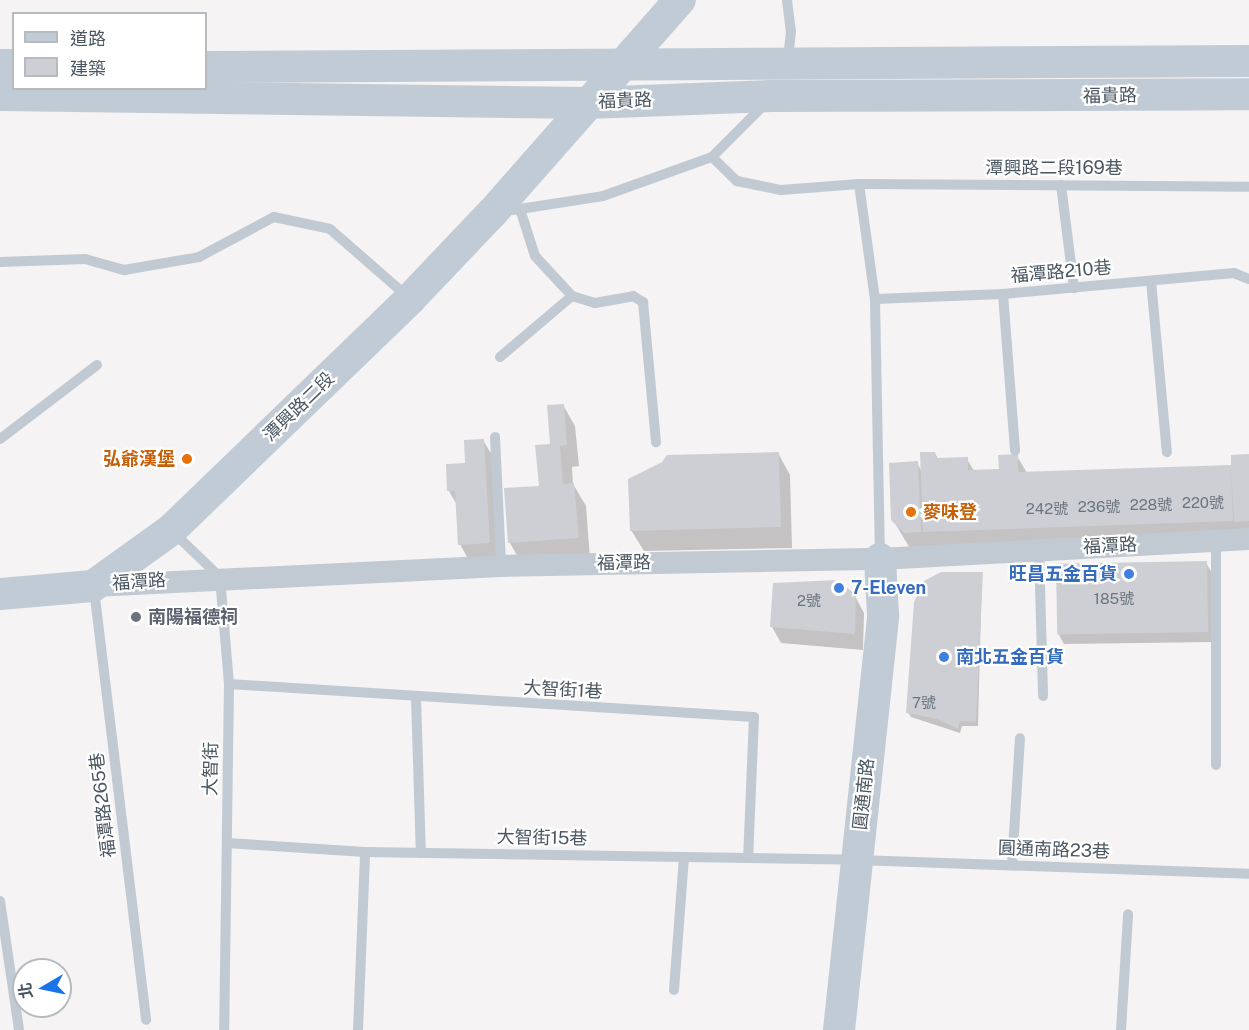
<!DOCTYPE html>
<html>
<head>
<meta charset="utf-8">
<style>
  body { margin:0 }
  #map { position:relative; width:1249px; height:1030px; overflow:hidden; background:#f5f3f3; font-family:"Public Sans","Noto Sans TC",sans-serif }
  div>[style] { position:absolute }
  .shadow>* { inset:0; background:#0003 }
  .building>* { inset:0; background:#cdcfd5; transform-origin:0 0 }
  .lane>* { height:10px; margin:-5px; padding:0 5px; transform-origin:5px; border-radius:5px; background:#c1cad2 }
  .street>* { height:22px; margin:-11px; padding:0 11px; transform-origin:11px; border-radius:11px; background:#c1cad2 }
  .secondary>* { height:32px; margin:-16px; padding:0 16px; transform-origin:16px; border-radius:16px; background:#c1cbd6 }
  .dots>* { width:16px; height:16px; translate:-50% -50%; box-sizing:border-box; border:3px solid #fff; border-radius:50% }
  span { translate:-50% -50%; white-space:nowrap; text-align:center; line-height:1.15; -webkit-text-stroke:4.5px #fff; paint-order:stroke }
  .number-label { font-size:15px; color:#6b747e }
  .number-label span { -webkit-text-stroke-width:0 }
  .street-label { font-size:18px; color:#4a5661 }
  .food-label { font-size:18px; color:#c56008; font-weight:700 }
  .right { translate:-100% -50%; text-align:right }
  .left { translate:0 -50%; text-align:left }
  .shop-label { font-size:18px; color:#366cbe; font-weight:700 }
  .worship-label { font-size:18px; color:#5b616d; font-weight:700 }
  .legend { position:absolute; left:12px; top:12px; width:195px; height:78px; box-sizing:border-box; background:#fff; border:2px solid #b7bbc0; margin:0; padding:8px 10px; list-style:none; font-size:18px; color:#4a5661 }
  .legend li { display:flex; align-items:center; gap:12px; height:30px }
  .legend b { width:30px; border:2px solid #b7bbc0 }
  .north { position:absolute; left:12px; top:958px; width:60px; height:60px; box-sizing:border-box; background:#fff; border:2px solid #b7bbc0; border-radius:50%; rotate:261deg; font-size:16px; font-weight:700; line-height:24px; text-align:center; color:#4a5661 }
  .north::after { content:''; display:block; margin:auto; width:21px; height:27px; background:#1a73e8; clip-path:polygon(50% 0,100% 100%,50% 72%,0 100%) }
</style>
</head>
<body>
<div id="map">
  <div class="shadow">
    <div style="clip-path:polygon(563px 405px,575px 426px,579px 466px,572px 467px,573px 484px,586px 506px,590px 559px,522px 564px,510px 543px,505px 490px,540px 487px)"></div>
    <div style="clip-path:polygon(483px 440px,496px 462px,502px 564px,472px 566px,460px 544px,457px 505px,449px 491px)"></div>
    <div style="clip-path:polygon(778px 453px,790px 475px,792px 548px,644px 551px,631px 530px)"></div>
    <div style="clip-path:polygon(935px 453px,938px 459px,967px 459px,974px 471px,1001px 470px,1017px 456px,1027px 473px,1230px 466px,1249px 455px,1249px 544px,911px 550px,893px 520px,917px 463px,922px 472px)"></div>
    <div style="clip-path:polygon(1206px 563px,1212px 573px,1213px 642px,1064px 644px,1058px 633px,1057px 564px)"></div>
    <div style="clip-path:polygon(982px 573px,978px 726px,962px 726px,960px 733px,911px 717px,908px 712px)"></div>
    <div style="clip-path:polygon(855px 596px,864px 613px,863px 650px,781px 643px,772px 627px)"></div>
  </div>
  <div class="building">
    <div style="clip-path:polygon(564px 404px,567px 445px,560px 446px,563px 484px,574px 483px,579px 538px,508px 543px,504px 488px,539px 486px,535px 445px,550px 444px,547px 405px)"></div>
    <div style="clip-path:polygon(484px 439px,490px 543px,458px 545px,455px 491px,447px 491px,446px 464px,465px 463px,464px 440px)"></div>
    <div style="clip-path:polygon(779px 452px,781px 527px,630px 531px,628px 479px,662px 462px,667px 455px)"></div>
    <div style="clip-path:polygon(920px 452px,935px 452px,936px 458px,968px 457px,968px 470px,999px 469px,998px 455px,1018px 454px,1018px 472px,1231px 465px,1231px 455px,1249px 454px,1249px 521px,1234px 522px,1231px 469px,1233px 521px,923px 532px)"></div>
    <div style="clip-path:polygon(918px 461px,921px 532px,904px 533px,891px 520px,889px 463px)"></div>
    <div style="left:1207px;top:561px;width:71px;height:151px;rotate:89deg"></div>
    <div style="clip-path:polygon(941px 572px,983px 572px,976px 722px,960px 721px,958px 729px,937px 719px,906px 713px,914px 602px,924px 581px)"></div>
    <div style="clip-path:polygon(838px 580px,856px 595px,855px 634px,770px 627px,773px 583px)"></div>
  </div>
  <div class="lane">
    <div style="left:787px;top:0;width:31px;rotate:83deg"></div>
    <div style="left:791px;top:31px;width:29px;rotate:96deg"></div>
    <div style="left:712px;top:157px;width:35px;rotate:44deg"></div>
    <div style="left:737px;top:181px;width:45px;rotate:11.6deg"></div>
    <div style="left:781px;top:190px;width:78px;rotate:-4.4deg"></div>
    <div style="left:859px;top:184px;width:390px;rotate:0.4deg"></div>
    <div style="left:859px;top:184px;width:116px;rotate:82.1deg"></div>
    <div style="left:875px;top:299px;width:259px;rotate:88.9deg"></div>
    <div style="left:1061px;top:185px;width:104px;rotate:82.8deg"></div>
    <div style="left:520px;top:209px;width:49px;rotate:72.3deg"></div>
    <div style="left:535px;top:256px;width:54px;rotate:47.2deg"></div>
    <div style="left:572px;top:296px;width:24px;rotate:17deg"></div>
    <div style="left:595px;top:303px;width:39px;rotate:-10deg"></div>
    <div style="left:633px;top:296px;width:12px;rotate:31deg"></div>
    <div style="left:643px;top:302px;width:141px;rotate:84.7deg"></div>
    <div style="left:513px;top:210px;width:91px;rotate:-8.8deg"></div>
    <div style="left:603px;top:196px;width:116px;rotate:-19.7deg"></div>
    <div style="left:712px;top:157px;width:78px;rotate:-45deg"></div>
    <div style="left:0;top:262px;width:85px;rotate:-2deg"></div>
    <div style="left:85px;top:259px;width:41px;rotate:15.8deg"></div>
    <div style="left:124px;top:270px;width:76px;rotate:-9.8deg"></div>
    <div style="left:199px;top:257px;width:85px;rotate:-28.1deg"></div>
    <div style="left:274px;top:217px;width:57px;rotate:12.1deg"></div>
    <div style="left:330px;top:229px;width:103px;rotate:41.1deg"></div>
    <div style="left:1151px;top:281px;width:172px;rotate:84.7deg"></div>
    <div style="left:1003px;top:294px;width:157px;rotate:85.6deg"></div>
    <div style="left:875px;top:299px;width:128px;rotate:-2.2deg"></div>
    <div style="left:1003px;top:294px;width:232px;rotate:-5.2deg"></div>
    <div style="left:1234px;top:273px;width:16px;rotate:22deg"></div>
    <div style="left:500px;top:357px;width:94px;rotate:-40.3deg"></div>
    <div style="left:495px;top:437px;width:129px;rotate:87.3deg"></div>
    <div style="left:0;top:439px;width:122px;rotate:-37.3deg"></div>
    <div style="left:173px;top:532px;width:65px;rotate:43.8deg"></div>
    <div style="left:220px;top:577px;width:107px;rotate:85.2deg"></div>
    <div style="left:229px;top:684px;width:346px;rotate:90.8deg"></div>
    <div style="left:1216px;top:541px;width:224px;rotate:90deg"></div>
    <div style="left:1039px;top:550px;width:146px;rotate:88.4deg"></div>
    <div style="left:94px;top:589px;width:434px;rotate:83.1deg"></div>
    <div style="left:229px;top:684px;width:526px;rotate:3.6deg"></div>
    <div style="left:754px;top:717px;width:141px;rotate:92.4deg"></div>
    <div style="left:416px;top:698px;width:155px;rotate:88.2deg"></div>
    <div style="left:227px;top:843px;width:138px;rotate:3.7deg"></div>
    <div style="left:365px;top:852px;width:492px;rotate:0.9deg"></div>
    <div style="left:857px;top:860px;width:392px;rotate:2deg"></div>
    <div style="left:1012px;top:865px;width:127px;rotate:-86.4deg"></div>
    <div style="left:0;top:901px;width:130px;rotate:81.6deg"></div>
    <div style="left:674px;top:990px;width:133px;rotate:-85.7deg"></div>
    <div style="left:358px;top:1030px;width:178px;rotate:-87.7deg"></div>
    <div style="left:1121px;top:1030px;width:116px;rotate:-86.5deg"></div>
  </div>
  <div class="street">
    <div style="left:94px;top:586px;width:407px;rotate:-2.8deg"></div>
    <div style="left:501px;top:566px;width:379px;rotate:-1.1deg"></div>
    <div style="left:880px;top:559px;width:370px;rotate:-3.1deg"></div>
  </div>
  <div class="secondary">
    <div style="left:0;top:65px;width:14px"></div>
    <div style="left:206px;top:67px;width:1043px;rotate:-0.33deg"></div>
    <div style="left:0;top:95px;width:589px;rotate:0.78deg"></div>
    <div style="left:589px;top:103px;width:184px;rotate:-2.2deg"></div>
    <div style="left:773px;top:96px;width:476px;rotate:-0.2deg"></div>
    <div style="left:0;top:594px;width:93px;rotate:-4.9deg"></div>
    <div style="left:93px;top:586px;width:96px;rotate:-35.7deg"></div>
    <div style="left:171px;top:530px;width:332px;rotate:-44deg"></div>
    <div style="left:410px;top:299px;width:119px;rotate:-46.4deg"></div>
    <div style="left:492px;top:213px;width:284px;rotate:-48.6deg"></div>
    <div style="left:839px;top:1030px;width:417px;rotate:-83.9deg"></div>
    <div style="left:883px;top:615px;width:56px;rotate:-93.1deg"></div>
  </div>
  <div class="dots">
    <div style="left:187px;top:459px;background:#e8710a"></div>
    <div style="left:911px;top:512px;background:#e8710a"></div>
    <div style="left:1129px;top:574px;background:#3f7fe0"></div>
    <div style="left:839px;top:588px;background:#3f7fe0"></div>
    <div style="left:136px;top:617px;background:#6b7280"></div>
    <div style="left:944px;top:657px;background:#3f7fe0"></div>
  </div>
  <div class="number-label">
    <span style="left:1203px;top:503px">220號</span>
    <span style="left:1151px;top:505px">228號</span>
    <span style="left:1099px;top:507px">236號</span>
    <span style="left:1047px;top:509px">242號</span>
    <span style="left:1114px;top:599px">185號</span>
    <span style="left:809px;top:601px">2號</span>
    <span style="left:924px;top:703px">7號</span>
  </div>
  <div class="street-label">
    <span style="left:1110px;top:96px;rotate:-1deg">福貴路</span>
    <span style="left:625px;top:101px;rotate:-2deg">福貴路</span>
    <span style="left:1054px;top:168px">潭興路二段169巷</span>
    <span style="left:1061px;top:272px;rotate:-5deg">福潭路210巷</span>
    <span style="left:299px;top:407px;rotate:-44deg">潭興路二段</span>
    <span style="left:1110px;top:546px;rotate:-3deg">福潭路</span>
    <span style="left:624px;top:563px;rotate:-1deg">福潭路</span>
    <span style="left:139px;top:582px;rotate:-4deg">福潭路</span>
    <span style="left:563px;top:690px;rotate:3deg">大智街1巷</span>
    <span style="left:211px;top:769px;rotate:-89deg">大智街</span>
    <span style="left:864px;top:794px;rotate:-84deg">圓通南路</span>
    <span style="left:103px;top:805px;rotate:-97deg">福潭路265巷</span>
    <span style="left:542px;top:838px;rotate:1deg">大智街15巷</span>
    <span style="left:1054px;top:850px;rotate:2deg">圓通南路23巷</span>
  </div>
  <div class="food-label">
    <span class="right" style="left:175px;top:459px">弘爺漢堡</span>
    <span class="left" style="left:923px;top:512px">麥味登</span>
  </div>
  <div class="shop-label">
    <span class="right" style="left:1117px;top:574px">旺昌五金百貨</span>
    <span class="left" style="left:851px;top:588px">7-Eleven</span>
    <span class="left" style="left:956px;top:657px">南北五金百貨</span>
  </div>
  <div class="worship-label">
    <span class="left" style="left:148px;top:617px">南陽福德祠</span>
  </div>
  <ul class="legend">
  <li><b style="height:8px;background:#c1cbd6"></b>道路</li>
  <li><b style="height:16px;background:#cdcfd5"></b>建築</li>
  </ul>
  <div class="north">北</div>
</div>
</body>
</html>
